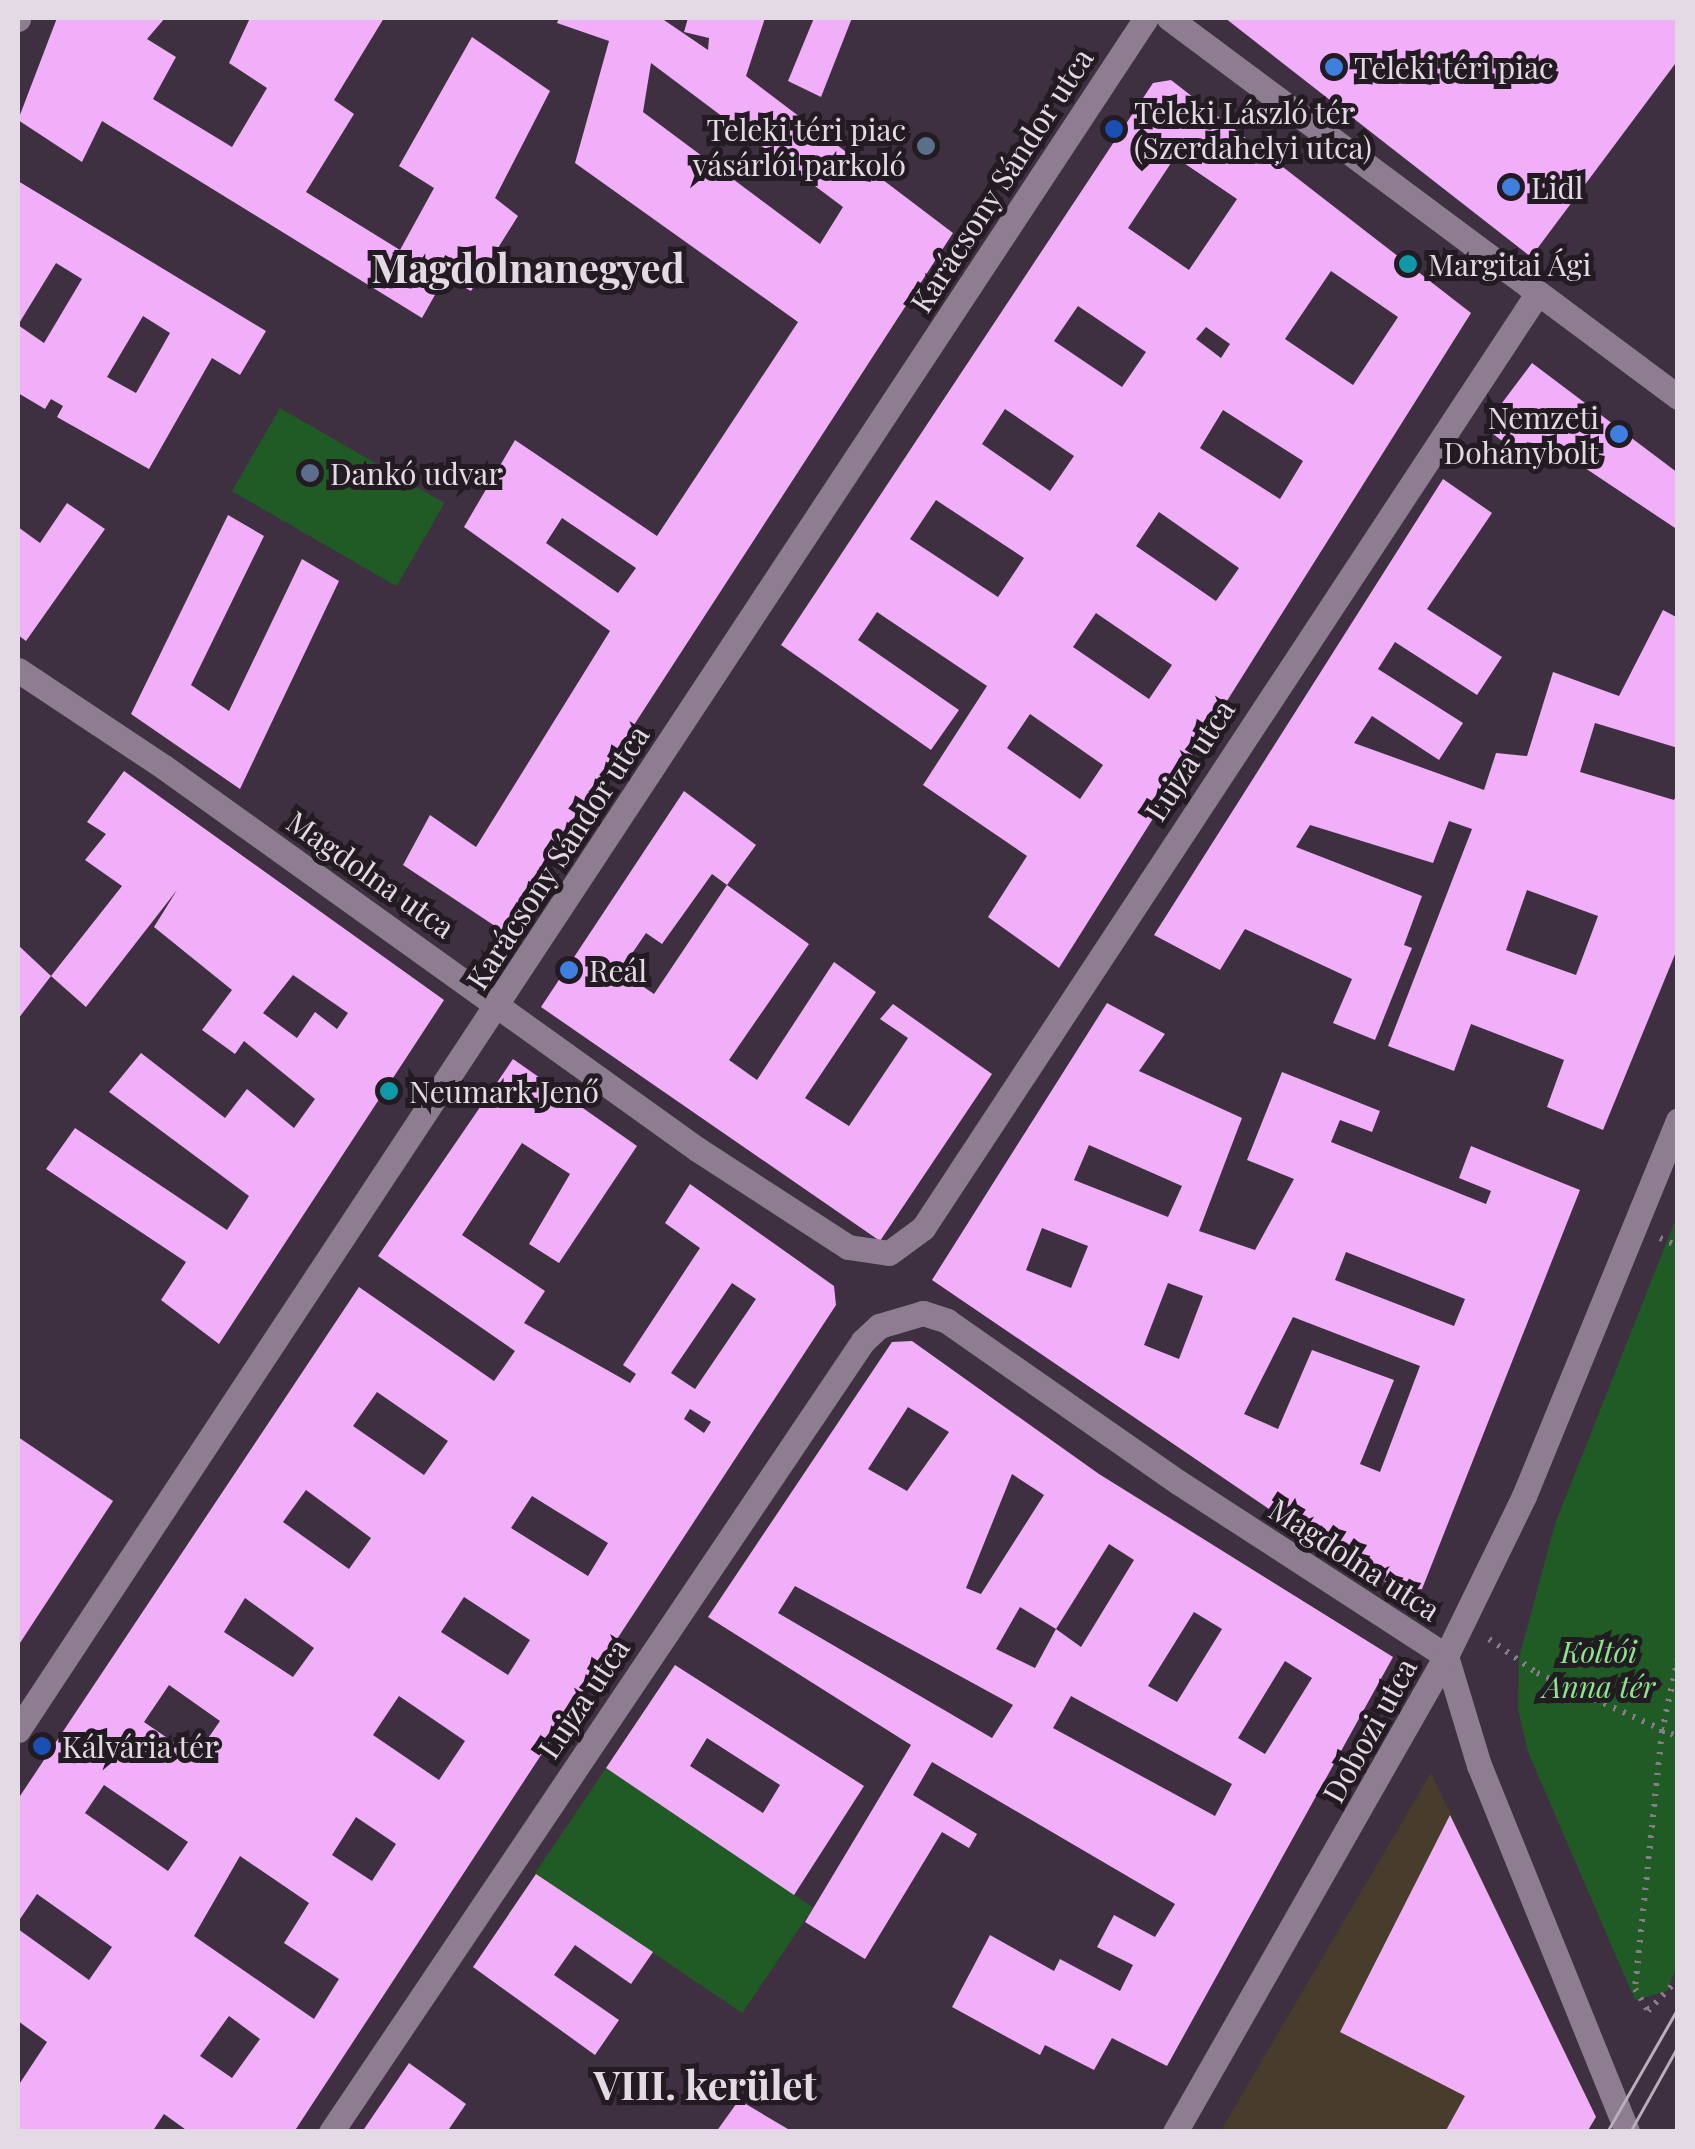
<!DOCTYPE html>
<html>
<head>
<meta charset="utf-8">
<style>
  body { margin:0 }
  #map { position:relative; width:1695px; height:2149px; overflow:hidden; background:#3f3041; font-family:"Playfair Display",serif }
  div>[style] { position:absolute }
  .industrial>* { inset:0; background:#483c2d }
  .green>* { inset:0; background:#205a24; transform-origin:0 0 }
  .building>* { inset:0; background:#f2aff9 }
  .path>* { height:6px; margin-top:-3px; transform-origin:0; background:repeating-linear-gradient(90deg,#897c8a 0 2.5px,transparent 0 10.5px) }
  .minor>* { height:25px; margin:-12.5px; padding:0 12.5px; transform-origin:12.5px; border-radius:12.5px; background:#8e7d90 }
  .tram>* { height:2.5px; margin:-1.25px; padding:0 1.25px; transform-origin:1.25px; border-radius:1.25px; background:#b9aeba }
  .dots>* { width:28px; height:28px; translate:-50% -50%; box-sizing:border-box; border:5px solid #221b22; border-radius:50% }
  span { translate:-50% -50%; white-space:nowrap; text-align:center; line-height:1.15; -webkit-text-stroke:10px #221b22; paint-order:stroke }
  .poi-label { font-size:30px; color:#e4dae5 }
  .left { translate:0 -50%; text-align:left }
  .right { translate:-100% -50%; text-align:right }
  .street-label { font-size:30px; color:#e4dae5 }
  .park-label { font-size:30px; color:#89e68b; font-style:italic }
  .district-label { font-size:40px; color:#e4dae5; font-weight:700 }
  .frame { position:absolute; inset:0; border:20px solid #e4dae5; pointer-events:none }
</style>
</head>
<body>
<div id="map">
  <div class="industrial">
    <div style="clip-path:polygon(1431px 1773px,1596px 2117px,1587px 2132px,1220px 2132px)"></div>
  </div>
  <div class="green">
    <div style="left:280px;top:408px;width:190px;height:96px;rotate:30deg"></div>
    <div style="clip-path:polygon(1677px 1216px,1677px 1966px,1667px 1991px,1635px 2000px,1528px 1752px,1518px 1709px,1519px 1658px,1555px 1524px)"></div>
    <div style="left:606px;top:1768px;width:250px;height:127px;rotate:34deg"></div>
  </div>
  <div class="building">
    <div style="clip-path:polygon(57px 18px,165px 18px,147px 39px,176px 57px,153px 99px,232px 147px,267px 88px,229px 63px,250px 18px,384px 18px,334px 100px,354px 114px,306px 192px,400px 250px,434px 188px,399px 166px,472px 37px,550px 91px,495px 198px,518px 216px,471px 291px,445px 277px,422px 318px,102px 121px,82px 162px,18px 120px)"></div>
    <div style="clip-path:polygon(evenodd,559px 18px,661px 18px,708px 50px,709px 38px,684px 32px,688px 18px,765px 18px,746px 76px,953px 233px,501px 930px,403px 865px,430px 815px,476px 847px,610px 631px,464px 527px,515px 440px,657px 536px,798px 322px,575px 163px,609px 41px,557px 23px,559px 18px,651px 63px,843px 207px,820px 244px,643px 112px,651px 63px,559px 18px,562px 518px,636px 568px,618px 593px,546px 543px,562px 518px)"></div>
    <div style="clip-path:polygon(814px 18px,852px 18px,821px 97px,788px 81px)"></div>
    <div style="clip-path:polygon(1225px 18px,1678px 18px,1678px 60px,1531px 257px)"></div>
    <div style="clip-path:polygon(evenodd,1171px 80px,1471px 313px,1059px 968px,988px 917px,1027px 856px,923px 785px,987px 686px,877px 612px,858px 640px,959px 710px,931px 750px,781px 645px,1153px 83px,1171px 80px,1175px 157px,1237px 199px,1189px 270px,1128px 228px,1175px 157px,1171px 80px,1331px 271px,1398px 317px,1353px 385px,1285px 339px,1331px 271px,1171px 80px,1078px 306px,1146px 352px,1122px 387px,1054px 341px,1078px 306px,1171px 80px,1206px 327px,1230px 344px,1221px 358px,1196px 339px,1206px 327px,1171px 80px,1005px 409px,1074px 456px,1050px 491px,982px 444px,1005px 409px,1171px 80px,1223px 410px,1303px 461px,1280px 499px,1200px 448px,1223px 410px,1171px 80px,936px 500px,1024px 558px,998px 597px,910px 539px,936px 500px,1171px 80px,1159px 512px,1239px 568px,1216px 601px,1136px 546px,1159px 512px,1171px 80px,1096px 613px,1172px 665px,1149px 699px,1073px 647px,1096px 613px,1171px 80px,1030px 714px,1103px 765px,1080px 799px,1007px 748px,1030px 714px)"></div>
    <div style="clip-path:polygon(evenodd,18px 181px,266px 331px,240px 375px,212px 358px,149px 469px,57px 417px,63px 406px,51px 399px,45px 409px,18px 393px,18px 325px,44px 343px,82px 279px,56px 263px,18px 325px,18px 181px,143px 316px,170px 333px,136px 393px,107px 377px,143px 316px)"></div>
    <div style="clip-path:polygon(1532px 363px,1678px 473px,1678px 530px,1549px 444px,1531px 463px,1484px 427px)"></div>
    <div style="clip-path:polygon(evenodd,1443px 479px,1492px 513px,1427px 609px,1502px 657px,1477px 695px,1395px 642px,1378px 669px,1463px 723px,1439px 760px,1372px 716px,1354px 743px,1484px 790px,1496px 753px,1527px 756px,1553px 672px,1619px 696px,1663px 610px,1678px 618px,1678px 748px,1595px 723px,1580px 772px,1674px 800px,1678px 791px,1678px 947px,1603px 1130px,1547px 1107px,1564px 1060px,1471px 1024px,1454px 1071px,1388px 1046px,1472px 829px,1449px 821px,1433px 863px,1310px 825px,1296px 847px,1422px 896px,1404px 945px,1412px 948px,1375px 1040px,1333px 1023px,1352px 979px,1245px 929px,1220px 970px,1154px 935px,1443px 479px,1527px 890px,1598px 916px,1576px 975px,1506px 950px,1527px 890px)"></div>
    <div style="clip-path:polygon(67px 503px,105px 529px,26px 641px,18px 635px,18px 527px,40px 543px)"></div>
    <div style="clip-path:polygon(228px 515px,264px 536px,191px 685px,229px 711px,302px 559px,339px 581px,240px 789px,131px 714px)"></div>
    <div style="clip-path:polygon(evenodd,124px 771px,444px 1000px,219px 1344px,161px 1300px,186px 1262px,46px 1169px,75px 1128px,227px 1230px,249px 1196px,109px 1092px,141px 1053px,225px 1118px,247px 1089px,294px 1128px,315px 1099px,244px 1041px,235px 1054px,202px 1030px,232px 990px,154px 927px,177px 890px,86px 1007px,51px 976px,122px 886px,85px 860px,106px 834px,87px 822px,124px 771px,293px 975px,348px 1013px,337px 1029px,315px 1012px,297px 1038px,263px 1013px,293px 975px)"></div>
    <div style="clip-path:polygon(684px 791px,756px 845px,727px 885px,712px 874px,662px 944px,646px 933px,620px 971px,654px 994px,727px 885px,809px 944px,729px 1060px,757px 1080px,834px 962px,876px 992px,805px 1098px,849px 1126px,908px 1038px,880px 1019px,893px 1004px,992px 1074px,880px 1241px,541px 1007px)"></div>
    <div style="clip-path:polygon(18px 945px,51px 976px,18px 1019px)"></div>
    <div style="clip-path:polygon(evenodd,1107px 1003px,1165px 1034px,1139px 1071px,1242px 1118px,1199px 1231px,1255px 1250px,1294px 1179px,1247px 1160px,1282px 1072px,1380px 1111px,1372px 1132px,1340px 1120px,1331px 1142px,1486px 1204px,1491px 1191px,1459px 1178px,1471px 1146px,1580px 1190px,1422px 1589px,1400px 1591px,1278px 1515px,932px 1280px,1107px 1003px,1089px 1145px,1182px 1186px,1168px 1217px,1074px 1180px,1089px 1145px,1107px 1003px,1042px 1228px,1088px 1246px,1071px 1288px,1026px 1270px,1042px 1228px,1107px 1003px,1346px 1252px,1465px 1299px,1454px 1326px,1335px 1280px,1346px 1252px,1107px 1003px,1168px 1283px,1203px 1296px,1179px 1359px,1144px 1345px,1168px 1283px,1107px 1003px,1293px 1317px,1420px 1366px,1380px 1472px,1360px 1464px,1394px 1380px,1312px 1350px,1278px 1429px,1244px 1414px,1293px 1317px)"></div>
    <div style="clip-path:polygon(evenodd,513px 1059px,637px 1146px,559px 1263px,529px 1244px,570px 1174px,522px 1143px,462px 1235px,545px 1291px,524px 1323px,630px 1383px,636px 1374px,623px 1365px,700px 1248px,665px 1223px,690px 1184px,834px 1286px,836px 1305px,294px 2132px,189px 2132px,164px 2114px,152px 2132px,18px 2132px,18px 2086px,47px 2042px,18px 2021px,18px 1929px,89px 1980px,112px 1947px,37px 1894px,18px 1922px,18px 1799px,359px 1287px,494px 1381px,515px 1351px,378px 1256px,513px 1059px,732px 1283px,756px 1299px,695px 1389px,671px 1373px,732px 1283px,513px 1059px,377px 1392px,448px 1441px,424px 1475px,353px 1426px,377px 1392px,513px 1059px,690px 1409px,711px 1422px,704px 1433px,684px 1419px,690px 1409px,513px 1059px,306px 1490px,371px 1538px,349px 1569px,283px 1522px,306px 1490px,513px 1059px,532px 1496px,608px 1543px,588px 1576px,511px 1528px,532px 1496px,513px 1059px,464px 1597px,530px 1640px,508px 1675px,441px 1632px,464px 1597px,513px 1059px,245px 1598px,314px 1648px,293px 1677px,224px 1632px,245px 1598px,513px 1059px,169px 1685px,220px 1721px,195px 1757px,144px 1722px,169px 1685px,513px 1059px,399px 1696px,465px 1741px,439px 1780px,373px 1735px,399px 1696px,513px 1059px,104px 1785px,188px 1842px,168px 1871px,85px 1813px,104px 1785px,513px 1059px,356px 1817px,396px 1844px,372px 1881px,332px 1855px,356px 1817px,513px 1059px,240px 1856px,309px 1903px,284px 1943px,339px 1979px,314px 2019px,194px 1936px,240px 1856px,513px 1059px,229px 2016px,260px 2039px,232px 2078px,200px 2056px,229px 2016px)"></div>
    <div style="clip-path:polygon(evenodd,912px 1341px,1099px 1474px,1393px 1657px,1167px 2066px,1112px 2038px,1094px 2070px,1045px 2045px,1040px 2055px,952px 2007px,990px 1935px,1054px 1971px,1060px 1959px,1120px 1991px,1133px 1965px,1097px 1947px,1114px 1915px,1155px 1937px,1175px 1904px,932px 1762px,913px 1795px,977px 1834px,969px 1848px,942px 1832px,865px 1959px,805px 1922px,911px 1745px,708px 1617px,892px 1342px,912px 1341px,908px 1407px,949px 1432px,907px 1491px,868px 1469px,908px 1407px,912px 1341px,1012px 1474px,1044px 1495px,981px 1594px,966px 1588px,1012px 1474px,912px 1341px,1109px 1544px,1134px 1560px,1081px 1647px,1056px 1629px,1035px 1668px,996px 1649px,1020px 1607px,1056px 1629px,1109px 1544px,912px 1341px,795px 1586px,1013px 1705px,992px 1738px,778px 1613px,795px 1586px,912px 1341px,1194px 1612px,1222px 1629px,1177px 1702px,1148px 1686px,1194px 1612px,912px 1341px,1285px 1661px,1312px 1678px,1265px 1754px,1238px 1738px,1285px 1661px,912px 1341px,1071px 1696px,1232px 1784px,1215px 1816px,1053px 1728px,1071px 1696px)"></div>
    <div style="clip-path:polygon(18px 1437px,113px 1501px,18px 1646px)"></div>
    <div style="clip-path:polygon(evenodd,675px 1665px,864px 1786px,794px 1895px,606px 1768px,675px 1665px,707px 1738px,780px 1785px,763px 1813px,690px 1766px,707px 1738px)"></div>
    <div style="clip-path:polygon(1450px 1815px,1596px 2117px,1587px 2132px,1445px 2132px,1465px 2096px,1340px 2032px)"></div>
    <div style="clip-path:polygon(536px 1874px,653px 1952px,631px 1984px,575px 1945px,554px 1975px,619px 2020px,595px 2055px,473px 1967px)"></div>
    <div style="clip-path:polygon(409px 2063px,466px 2104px,447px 2132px,362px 2132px)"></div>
    <div style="clip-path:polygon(739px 2100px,793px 2132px,716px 2132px)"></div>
  </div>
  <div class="path">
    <div style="left:1660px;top:1238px;width:20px;rotate:24deg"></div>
    <div style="left:1489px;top:1639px;width:59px;rotate:35.3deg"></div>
    <div style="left:1537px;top:1673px;width:155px;rotate:24.4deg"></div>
    <div style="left:1678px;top:1658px;width:75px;rotate:102.4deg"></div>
    <div style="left:1662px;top:1731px;width:259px;rotate:96deg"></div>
    <div style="left:1635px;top:1989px;width:26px;rotate:59deg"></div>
    <div style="left:1648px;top:2011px;width:44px;rotate:-46.8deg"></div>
  </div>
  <div class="minor">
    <div style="left:1169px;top:18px;width:635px;rotate:36.67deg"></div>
    <div style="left:18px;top:19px;width:1px;rotate:-90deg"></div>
    <div style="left:18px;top:670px;width:175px;rotate:33.6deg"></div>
    <div style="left:164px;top:767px;width:656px;rotate:35.63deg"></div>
    <div style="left:697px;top:1149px;width:180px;rotate:33deg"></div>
    <div style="left:848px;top:1247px;width:41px;rotate:8.3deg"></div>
    <div style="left:889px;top:1253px;width:42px;rotate:-36.3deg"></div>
    <div style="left:923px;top:1228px;width:1118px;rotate:-56.68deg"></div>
    <div style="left:18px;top:1730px;width:2050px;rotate:-56.62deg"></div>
    <div style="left:331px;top:2132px;width:953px;rotate:-56.08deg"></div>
    <div style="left:863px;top:1341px;width:22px;rotate:-43deg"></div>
    <div style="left:879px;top:1326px;width:46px;rotate:-16.5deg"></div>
    <div style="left:923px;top:1313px;width:25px;rotate:18deg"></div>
    <div style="left:947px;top:1321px;width:282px;rotate:34.9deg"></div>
    <div style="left:1178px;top:1482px;width:320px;rotate:33deg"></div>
    <div style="left:1446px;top:1656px;width:114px;rotate:73.2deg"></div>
    <div style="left:1479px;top:1765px;width:396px;rotate:68deg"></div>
    <div style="left:1175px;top:2132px;width:548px;rotate:-60.35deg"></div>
    <div style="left:1446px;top:1656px;width:178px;rotate:-64deg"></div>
    <div style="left:1524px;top:1496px;width:406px;rotate:-67.7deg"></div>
  </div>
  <div class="tram">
    <div style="left:1607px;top:2132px;width:143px;rotate:-60.2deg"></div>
    <div style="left:1630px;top:2132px;width:98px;rotate:-60.8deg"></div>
  </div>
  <div class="dots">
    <div style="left:1334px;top:67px;background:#3f7fe0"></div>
    <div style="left:1114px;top:129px;background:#1a4fb4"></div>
    <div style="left:926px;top:146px;background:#5c6f8a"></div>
    <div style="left:1511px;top:187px;background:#3f7fe0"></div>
    <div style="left:1408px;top:264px;background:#0f9aa8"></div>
    <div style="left:1619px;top:434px;background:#3f7fe0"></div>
    <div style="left:310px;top:473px;background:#5c6f8a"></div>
    <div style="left:569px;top:970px;background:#3f7fe0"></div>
    <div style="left:389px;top:1091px;background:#0f9aa8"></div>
    <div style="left:42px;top:1746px;background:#1a4fb4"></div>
  </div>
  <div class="poi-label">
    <span class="left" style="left:1354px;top:67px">Teleki téri piac</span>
    <span class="left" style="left:1134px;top:129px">Teleki László tér<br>(Szerdahelyi utca)</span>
    <span class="right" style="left:906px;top:146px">Teleki téri piac<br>vásárlói parkoló</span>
    <span class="left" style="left:1531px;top:187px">Lidl</span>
    <span class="left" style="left:1428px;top:264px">Margitai Ági</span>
    <span class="right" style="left:1599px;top:434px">Nemzeti<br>Dohánybolt</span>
    <span class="left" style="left:330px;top:473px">Dankó udvar</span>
    <span class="left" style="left:589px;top:970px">Reál</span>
    <span class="left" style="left:409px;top:1091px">Neumark Jenő</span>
    <span class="left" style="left:62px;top:1746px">Kálvária tér</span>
  </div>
  <div class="street-label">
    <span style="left:1001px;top:180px;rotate:-57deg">Karácsony Sándor utca</span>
    <span style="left:1189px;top:760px;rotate:-57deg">Lujza utca</span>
    <span style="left:557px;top:857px;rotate:-57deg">Karácsony Sándor utca</span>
    <span style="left:371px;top:874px;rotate:35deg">Magdolna utca</span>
    <span style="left:1355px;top:1559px;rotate:33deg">Magdolna utca</span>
    <span style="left:583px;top:1698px;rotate:-56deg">Lujza utca</span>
    <span style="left:1369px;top:1730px;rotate:-61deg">Dobozi utca</span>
  </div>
  <div class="park-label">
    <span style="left:1599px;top:1668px">Koltói<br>Anna tér</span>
  </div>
  <div class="district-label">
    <span style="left:528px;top:267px">Magdolnanegyed</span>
    <span style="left:705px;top:2084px">VIII. kerület</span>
  </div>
  <div class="frame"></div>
</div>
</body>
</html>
